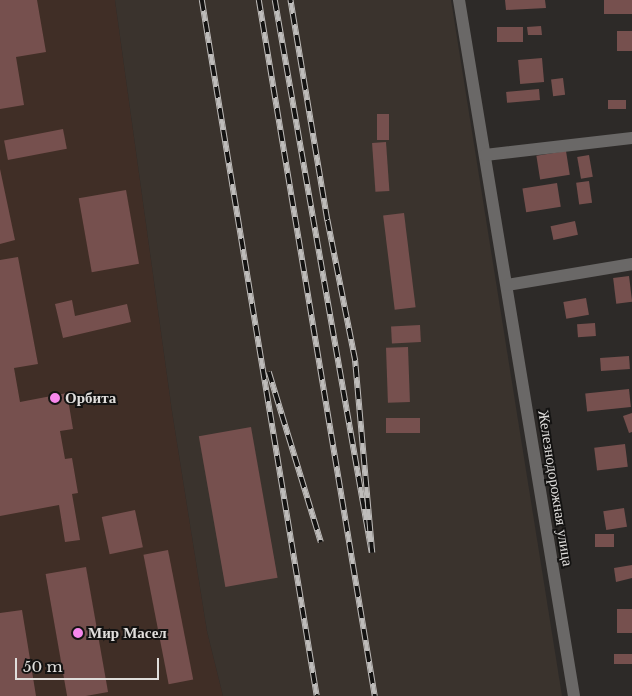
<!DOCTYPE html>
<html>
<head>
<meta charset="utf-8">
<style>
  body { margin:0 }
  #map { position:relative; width:632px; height:696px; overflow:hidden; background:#2d2a28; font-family:"Libre Baskerville",serif }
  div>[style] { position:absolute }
  .commercial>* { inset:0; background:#402e26 }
  .built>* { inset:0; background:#3a332d }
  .building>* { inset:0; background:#76504e; transform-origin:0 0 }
  .minor>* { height:12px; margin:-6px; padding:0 6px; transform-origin:6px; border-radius:6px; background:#6a6867 }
  .rail>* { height:5.5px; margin-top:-2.75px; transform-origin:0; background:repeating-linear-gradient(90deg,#141312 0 11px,#bebcba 0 22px); box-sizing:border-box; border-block:1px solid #bebcba }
  .dots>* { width:14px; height:14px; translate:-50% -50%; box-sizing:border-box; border:2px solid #141312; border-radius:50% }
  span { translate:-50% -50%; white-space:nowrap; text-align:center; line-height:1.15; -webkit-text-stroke:4px #141312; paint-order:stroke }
  .poi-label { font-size:15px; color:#e0dedc; font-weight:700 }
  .left { translate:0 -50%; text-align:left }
  .street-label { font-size:15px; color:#e0dedc }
  .scale { position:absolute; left:15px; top:658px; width:144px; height:22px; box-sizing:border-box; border:2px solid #e0dedc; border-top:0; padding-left:6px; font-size:15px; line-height:18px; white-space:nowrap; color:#e0dedc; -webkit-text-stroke:4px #141312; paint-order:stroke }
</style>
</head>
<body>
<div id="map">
  <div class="commercial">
    <div style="clip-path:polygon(0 0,115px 0,172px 411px,207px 631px,223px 696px,0 696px)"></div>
  </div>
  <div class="built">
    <div style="clip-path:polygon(115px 0,451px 0,562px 696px,223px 696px,207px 631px,172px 411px)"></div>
  </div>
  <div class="building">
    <div style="clip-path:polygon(0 0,37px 0,46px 52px,16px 57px,24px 105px,0 109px)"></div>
    <div style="clip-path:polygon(505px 0,545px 0,546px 8px,506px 10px)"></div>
    <div style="left:604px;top:0;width:28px;height:14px"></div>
    <div style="clip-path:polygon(541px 26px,542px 35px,528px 35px,527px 27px)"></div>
    <div style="left:523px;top:27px;width:15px;height:26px;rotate:90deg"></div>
    <div style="left:617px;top:31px;width:15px;height:20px"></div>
    <div style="left:542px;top:58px;width:24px;height:24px;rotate:85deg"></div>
    <div style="left:563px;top:78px;width:17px;height:12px;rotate:83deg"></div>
    <div style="left:539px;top:89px;width:11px;height:33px;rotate:85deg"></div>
    <div style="left:626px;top:100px;width:9px;height:18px;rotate:90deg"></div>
    <div style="left:377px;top:114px;width:12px;height:26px"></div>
    <div style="left:63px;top:129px;width:20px;height:60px;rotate:79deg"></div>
    <div style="left:386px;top:142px;width:49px;height:14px;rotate:86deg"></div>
    <div style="left:566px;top:151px;width:24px;height:30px;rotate:81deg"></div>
    <div style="left:589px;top:155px;width:22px;height:12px;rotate:80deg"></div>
    <div style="clip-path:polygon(0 169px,15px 240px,0 244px)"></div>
    <div style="left:589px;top:181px;width:22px;height:13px;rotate:82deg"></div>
    <div style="left:557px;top:183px;width:24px;height:35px;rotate:81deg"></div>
    <div style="left:126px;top:190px;width:75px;height:48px;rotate:80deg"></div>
    <div style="left:404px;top:213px;width:95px;height:21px;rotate:83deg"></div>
    <div style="left:575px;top:221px;width:14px;height:25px;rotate:78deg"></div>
    <div style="clip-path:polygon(18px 257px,38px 364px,14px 368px,20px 402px,67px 393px,73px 429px,60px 431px,65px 459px,72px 458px,78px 493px,72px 494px,80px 540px,65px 542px,59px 505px,0 516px,0 260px)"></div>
    <div style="left:629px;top:276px;width:26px;height:16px;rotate:83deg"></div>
    <div style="left:586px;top:298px;width:17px;height:23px;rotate:80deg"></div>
    <div style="clip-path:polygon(72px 300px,75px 316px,127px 304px,131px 322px,63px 338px,55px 304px)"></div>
    <div style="left:595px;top:323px;width:13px;height:18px;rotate:86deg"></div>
    <div style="left:420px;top:325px;width:17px;height:29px;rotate:87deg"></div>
    <div style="left:408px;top:347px;width:55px;height:22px;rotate:88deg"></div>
    <div style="left:629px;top:356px;width:13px;height:29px;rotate:86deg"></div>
    <div style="left:629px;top:389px;width:18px;height:44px;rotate:84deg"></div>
    <div style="clip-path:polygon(632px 413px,632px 432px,629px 433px,623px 416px)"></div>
    <div style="left:420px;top:418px;width:15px;height:34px;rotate:90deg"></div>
    <div style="left:251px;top:427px;width:153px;height:53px;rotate:80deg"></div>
    <div style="left:625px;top:444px;width:23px;height:31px;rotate:83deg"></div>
    <div style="left:624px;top:508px;width:19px;height:21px;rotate:81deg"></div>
    <div style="left:135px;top:510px;width:38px;height:34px;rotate:78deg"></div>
    <div style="left:595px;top:534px;width:19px;height:13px"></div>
    <div style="left:168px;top:550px;width:132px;height:25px;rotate:79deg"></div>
    <div style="clip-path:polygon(632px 565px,632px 578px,616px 582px,614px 568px)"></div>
    <div style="left:86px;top:567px;width:127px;height:41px;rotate:80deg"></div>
    <div style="left:632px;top:609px;width:24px;height:15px;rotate:90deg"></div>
    <div style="clip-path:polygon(22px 610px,36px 696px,0 696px,0 613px)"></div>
    <div style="left:632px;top:654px;width:10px;height:18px;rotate:90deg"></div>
  </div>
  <div class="minor">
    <div style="left:459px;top:0;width:705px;rotate:80.62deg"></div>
    <div style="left:485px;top:155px;width:148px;rotate:-6.6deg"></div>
    <div style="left:507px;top:285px;width:127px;rotate:-9.5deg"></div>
  </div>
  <div class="rail">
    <div style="left:202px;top:0;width:705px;rotate:80.62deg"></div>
    <div style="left:259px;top:0;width:706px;rotate:80.54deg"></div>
    <div style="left:275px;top:0;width:561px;rotate:80.05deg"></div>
    <div style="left:372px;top:553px;width:193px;rotate:-95.1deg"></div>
    <div style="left:355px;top:361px;width:144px;rotate:-101.2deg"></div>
    <div style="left:327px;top:220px;width:223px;rotate:-99.5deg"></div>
    <div style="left:269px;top:372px;width:178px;rotate:73deg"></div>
  </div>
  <div class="dots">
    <div style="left:55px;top:398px;background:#f788ec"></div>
    <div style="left:78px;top:633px;background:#f788ec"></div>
  </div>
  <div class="poi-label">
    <span class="left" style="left:65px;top:398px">Орбита</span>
    <span class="left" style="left:88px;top:633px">Мир Масел</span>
  </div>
  <div class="street-label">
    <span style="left:556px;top:488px;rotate:81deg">Железнодорожная улица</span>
  </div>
  <div class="scale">50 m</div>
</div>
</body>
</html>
